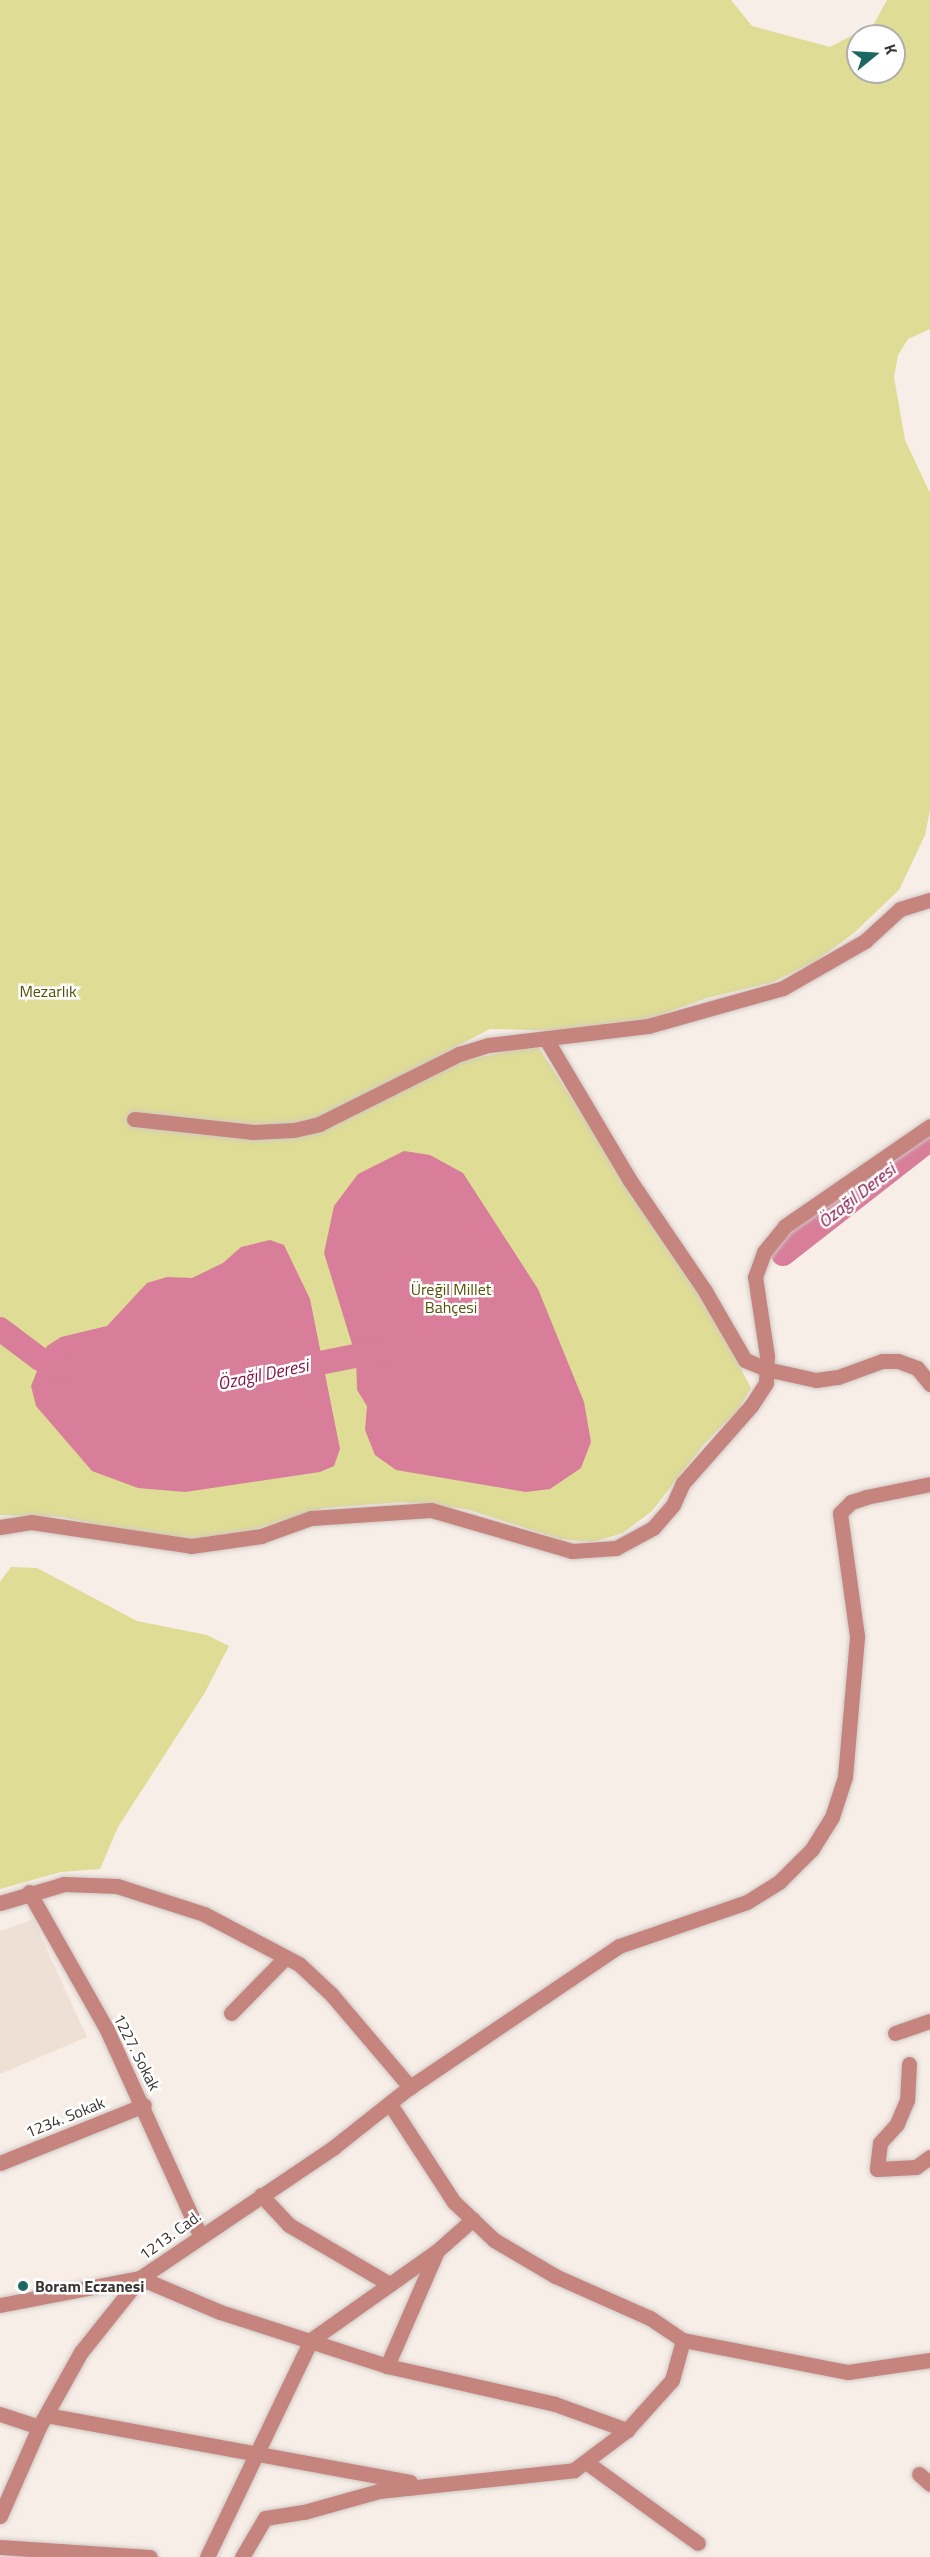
<!DOCTYPE html>
<html>
<head>
<meta charset="utf-8">
<style>
  body { margin:0 }
  #map { position:relative; width:930px; height:2557px; overflow:hidden; background:#f7eee8; font-family:"Titillium Web",sans-serif }
  div>[style] { position:absolute }
  .built>* { inset:0; background:#efe0d6 }
  .green>* { inset:0; background:#dedc95 }
  .water>* { inset:0; background:#d87d9a }
  .river>* { height:24px; margin:-12px; padding:0 12px; transform-origin:12px; border-radius:12px; background:#d87d9a }
  .roads { filter:drop-shadow(0 0 2px #d1c9c4) drop-shadow(0 0 2px #d1c9c4) }
  .minor>* { height:15px; margin:-7.5px; padding:0 7.5px; transform-origin:7.5px; border-radius:7.5px; background:#c5857e }
  .dots>* { width:16px; height:16px; translate:-50% -50%; box-sizing:border-box; border:3px solid #fff; border-radius:50% }
  span { translate:-50% -50%; white-space:nowrap; text-align:center; line-height:1.15; -webkit-text-stroke:5px #fff; paint-order:stroke }
  .park-label { font-size:16px; color:#555206 }
  .street-label { font-size:16px; color:#393533 }
  .poi-label { font-size:16px; color:#393533; font-weight:700 }
  .left { translate:0 -50%; text-align:left }
  .water-label { font-size:18px; color:#851949; font-style:italic }
  .north { position:absolute; left:846px; top:24px; width:60px; height:60px; box-sizing:border-box; background:#fff; border:2px solid #b0aead; border-radius:50%; rotate:72deg; font-size:16px; font-weight:700; line-height:24px; text-align:center; color:#393533 }
  .north::after { content:''; display:block; margin:auto; width:21px; height:27px; background:#1c6761; clip-path:polygon(50% 0,100% 100%,50% 72%,0 100%) }
</style>
</head>
<body>
<div id="map">
  <div class="built">
    <div style="clip-path:polygon(33px 1919px,87px 2037px,0 2074px,0 1931px)"></div>
  </div>
  <div class="green">
    <div style="clip-path:polygon(evenodd,0 0,731px 0,752px 26px,830px 47px,874px 24px,887px 0,930px 0,930px 329px,908px 339px,898px 355px,894px 377px,905px 440px,930px 493px,930px 810px,925px 835px,899px 890px,854px 933px,816px 961px,773px 982px,707px 998px,638px 1023px,582px 1031px,490px 1029px,318px 1119px,402px 1090px,443px 1071px,453px 1063px,537px 1045px,710px 1311px,751px 1388px,738px 1410px,704px 1444px,652px 1511px,623px 1533px,593px 1542px,560px 1539px,466px 1509px,403px 1502px,324px 1508px,232px 1536px,201px 1540px,151px 1537px,63px 1517px,0 1515px,0 0,858px 36px,894px 36px,894px 72px,858px 72px,858px 36px)"></div>
    <div style="clip-path:polygon(11px 1567px,37px 1568px,137px 1621px,207px 1635px,229px 1646px,204px 1694px,118px 1827px,100px 1869px,61px 1872px,0 1889px,0 1582px)"></div>
  </div>
  <div class="water">
    <div style="clip-path:polygon(404px 1151px,430px 1155px,463px 1173px,538px 1289px,584px 1402px,591px 1442px,581px 1468px,550px 1489px,526px 1492px,396px 1470px,375px 1455px,365px 1430px,367px 1406px,357px 1390px,356px 1357px,324px 1253px,334px 1206px,358px 1174px)"></div>
    <div style="clip-path:polygon(270px 1240px,284px 1245px,310px 1299px,340px 1449px,334px 1466px,320px 1472px,185px 1492px,138px 1488px,92px 1471px,36px 1406px,31px 1386px,47px 1346px,61px 1337px,107px 1326px,147px 1283px,167px 1277px,192px 1278px,223px 1263px,241px 1247px)"></div>
  </div>
  <div class="river">
    <div style="left:783px;top:1254px;width:187px;rotate:-38deg"></div>
    <div style="left:0;top:1329px;width:50px;rotate:36.9deg"></div>
    <div style="left:40px;top:1359px;width:32px;rotate:20deg"></div>
    <div style="left:290px;top:1369px;width:97px;rotate:-11.3deg"></div>
  </div>
  <div class="roads">
    <div class="minor">
      <div style="left:546px;top:1039px;width:163px;rotate:59.3deg"></div>
      <div style="left:629px;top:1179px;width:135px;rotate:55.8deg"></div>
      <div style="left:705px;top:1291px;width:80px;rotate:59.9deg"></div>
      <div style="left:745px;top:1360px;width:23px;rotate:23deg"></div>
      <div style="left:766px;top:1369px;width:51px;rotate:12.4deg"></div>
      <div style="left:816px;top:1380px;width:22px;rotate:-8deg"></div>
      <div style="left:838px;top:1377px;width:47px;rotate:-20deg"></div>
      <div style="left:882px;top:1361px;width:16px"></div>
      <div style="left:898px;top:1361px;width:20px;rotate:20deg"></div>
      <div style="left:917px;top:1368px;width:21px;rotate:51deg"></div>
      <div style="left:134px;top:1119px;width:120px;rotate:6.2deg"></div>
      <div style="left:253px;top:1132px;width:41px;rotate:-2.8deg"></div>
      <div style="left:294px;top:1130px;width:26px;rotate:-13deg"></div>
      <div style="left:319px;top:1124px;width:157px;rotate:-26.6deg"></div>
      <div style="left:459px;top:1054px;width:31px;rotate:-17deg"></div>
      <div style="left:489px;top:1045px;width:160px;rotate:-6.8deg"></div>
      <div style="left:648px;top:1026px;width:140px;rotate:-15.7deg"></div>
      <div style="left:783px;top:988px;width:95px;rotate:-29.8deg"></div>
      <div style="left:865px;top:941px;width:47px;rotate:-42.4deg"></div>
      <div style="left:900px;top:909px;width:31px;rotate:-17deg"></div>
      <div style="left:0;top:1527px;width:31px;rotate:-9deg"></div>
      <div style="left:31px;top:1522px;width:162px;rotate:8.5deg"></div>
      <div style="left:191px;top:1546px;width:71px;rotate:-8.1deg"></div>
      <div style="left:261px;top:1536px;width:53px;rotate:-19.8deg"></div>
      <div style="left:311px;top:1518px;width:120px;rotate:-3.8deg"></div>
      <div style="left:431px;top:1510px;width:147px;rotate:16.2deg"></div>
      <div style="left:572px;top:1551px;width:44px;rotate:-3.9deg"></div>
      <div style="left:616px;top:1548px;width:42px;rotate:-28.4deg"></div>
      <div style="left:653px;top:1528px;width:30px;rotate:-49deg"></div>
      <div style="left:673px;top:1505px;width:24px;rotate:-66deg"></div>
      <div style="left:683px;top:1483px;width:103px;rotate:-48.6deg"></div>
      <div style="left:751px;top:1406px;width:27px;rotate:-57deg"></div>
      <div style="left:766px;top:1383px;width:27px;rotate:-88deg"></div>
      <div style="left:767px;top:1356px;width:80px;rotate:-98.6deg"></div>
      <div style="left:755px;top:1277px;width:27px;rotate:-70deg"></div>
      <div style="left:764px;top:1252px;width:33px;rotate:-51deg"></div>
      <div style="left:785px;top:1226px;width:176px;rotate:-34.6deg"></div>
      <div style="left:29px;top:1892px;width:159px;rotate:60.5deg"></div>
      <div style="left:107px;top:2030px;width:225px;rotate:65.6deg"></div>
      <div style="left:0;top:1903px;width:67px;rotate:-16.5deg"></div>
      <div style="left:64px;top:1884px;width:53px;rotate:2.2deg"></div>
      <div style="left:117px;top:1886px;width:91px;rotate:17.8deg"></div>
      <div style="left:204px;top:1914px;width:107px;rotate:27.8deg"></div>
      <div style="left:299px;top:1964px;width:45px;rotate:43.2deg"></div>
      <div style="left:332px;top:1995px;width:121px;rotate:49.7deg"></div>
      <div style="left:231px;top:2013px;width:78px;rotate:-45.5deg"></div>
      <div style="left:895px;top:2033px;width:37px;rotate:-19deg"></div>
      <div style="left:909px;top:2064px;width:36px;rotate:93deg"></div>
      <div style="left:907px;top:2100px;width:26px;rotate:113deg"></div>
      <div style="left:897px;top:2124px;width:25px;rotate:132deg"></div>
      <div style="left:880px;top:2143px;width:26px;rotate:97deg"></div>
      <div style="left:877px;top:2169px;width:39px;rotate:-3deg"></div>
      <div style="left:916px;top:2167px;width:17px;rotate:-36deg"></div>
      <div style="left:390px;top:2104px;width:117px;rotate:56.9deg"></div>
      <div style="left:454px;top:2202px;width:55px;rotate:43.5deg"></div>
      <div style="left:494px;top:2240px;width:71px;rotate:30.5deg"></div>
      <div style="left:555px;top:2276px;width:104px;rotate:23.9deg"></div>
      <div style="left:650px;top:2318px;width:40px;rotate:34deg"></div>
      <div style="left:683px;top:2340px;width:168px;rotate:11deg"></div>
      <div style="left:848px;top:2372px;width:83px;rotate:-8.3deg"></div>
      <div style="left:0;top:2163px;width:155px;rotate:-21.9deg"></div>
      <div style="left:261px;top:2195px;width:41px;rotate:47deg"></div>
      <div style="left:289px;top:2225px;width:115px;rotate:30.4deg"></div>
      <div style="left:0;top:2305px;width:143px;rotate:-10.9deg"></div>
      <div style="left:140px;top:2278px;width:87px;rotate:23deg"></div>
      <div style="left:220px;top:2312px;width:176px;rotate:17.9deg"></div>
      <div style="left:387px;top:2366px;width:172px;rotate:12.7deg"></div>
      <div style="left:555px;top:2404px;width:77px;rotate:19.9deg"></div>
      <div style="left:387px;top:2366px;width:125px;rotate:-66.5deg"></div>
      <div style="left:0;top:2414px;width:41px;rotate:18.4deg"></div>
      <div style="left:46px;top:2415px;width:370px;rotate:10.4deg"></div>
      <div style="left:586px;top:2462px;width:138px;rotate:35.9deg"></div>
      <div style="left:919px;top:2474px;width:15px;rotate:42deg"></div>
      <div style="left:0;top:2516px;width:97px;rotate:-66.3deg"></div>
      <div style="left:39px;top:2427px;width:86px;rotate:-60.8deg"></div>
      <div style="left:81px;top:2352px;width:95px;rotate:-51.4deg"></div>
      <div style="left:140px;top:2278px;width:234px;rotate:-34deg"></div>
      <div style="left:334px;top:2147px;width:97px;rotate:-38.3deg"></div>
      <div style="left:410px;top:2087px;width:252px;rotate:-34deg"></div>
      <div style="left:619px;top:1946px;width:135px;rotate:-19deg"></div>
      <div style="left:747px;top:1902px;width:39px;rotate:-32deg"></div>
      <div style="left:780px;top:1881px;width:45px;rotate:-45deg"></div>
      <div style="left:812px;top:1849px;width:38px;rotate:-58deg"></div>
      <div style="left:832px;top:1817px;width:42px;rotate:-72deg"></div>
      <div style="left:845px;top:1777px;width:142px;rotate:-85.1deg"></div>
      <div style="left:857px;top:1636px;width:124px;rotate:-97.9deg"></div>
      <div style="left:840px;top:1513px;width:16px;rotate:-45deg"></div>
      <div style="left:851px;top:1502px;width:16px;rotate:-18deg"></div>
      <div style="left:866px;top:1497px;width:65px;rotate:-11.5deg"></div>
      <div style="left:0;top:2547px;width:150px;rotate:3.8deg"></div>
      <div style="left:207px;top:2557px;width:241px;rotate:-64.4deg"></div>
      <div style="left:311px;top:2340px;width:154px;rotate:-35.2deg"></div>
      <div style="left:437px;top:2251px;width:48px;rotate:-41.6deg"></div>
      <div style="left:242px;top:2557px;width:45px;rotate:-59.5deg"></div>
      <div style="left:265px;top:2518px;width:39px;rotate:-9deg"></div>
      <div style="left:304px;top:2512px;width:78px;rotate:-15.6deg"></div>
      <div style="left:379px;top:2491px;width:196px;rotate:-6.1deg"></div>
      <div style="left:574px;top:2470px;width:66px;rotate:-37deg"></div>
      <div style="left:627px;top:2430px;width:67px;rotate:-48deg"></div>
      <div style="left:672px;top:2380px;width:41px;rotate:-74.6deg"></div>
    </div>
  </div>
  <div class="dots">
    <div style="left:23px;top:2286px;background:#1c6761"></div>
  </div>
  <div class="park-label">
    <span style="left:48px;top:991px">Mezarlık</span>
    <span style="left:451px;top:1298px">Üreğil Millet<br>Bahçesi</span>
  </div>
  <div class="street-label">
    <span style="left:137px;top:2052px;rotate:63deg">1227. Sokak</span>
    <span style="left:65px;top:2117px;rotate:-22deg">1234. Sokak</span>
    <span style="left:170px;top:2235px;rotate:-36deg">1213. Cad.</span>
  </div>
  <div class="poi-label">
    <span class="left" style="left:35px;top:2286px">Boram Eczanesi</span>
  </div>
  <div class="water-label">
    <span style="left:857px;top:1196px;rotate:-38deg">Özağıl Deresi</span>
    <span style="left:263px;top:1375px;rotate:-12deg">Özağıl Deresi</span>
  </div>
  <div class="north">K</div>
</div>
</body>
</html>
